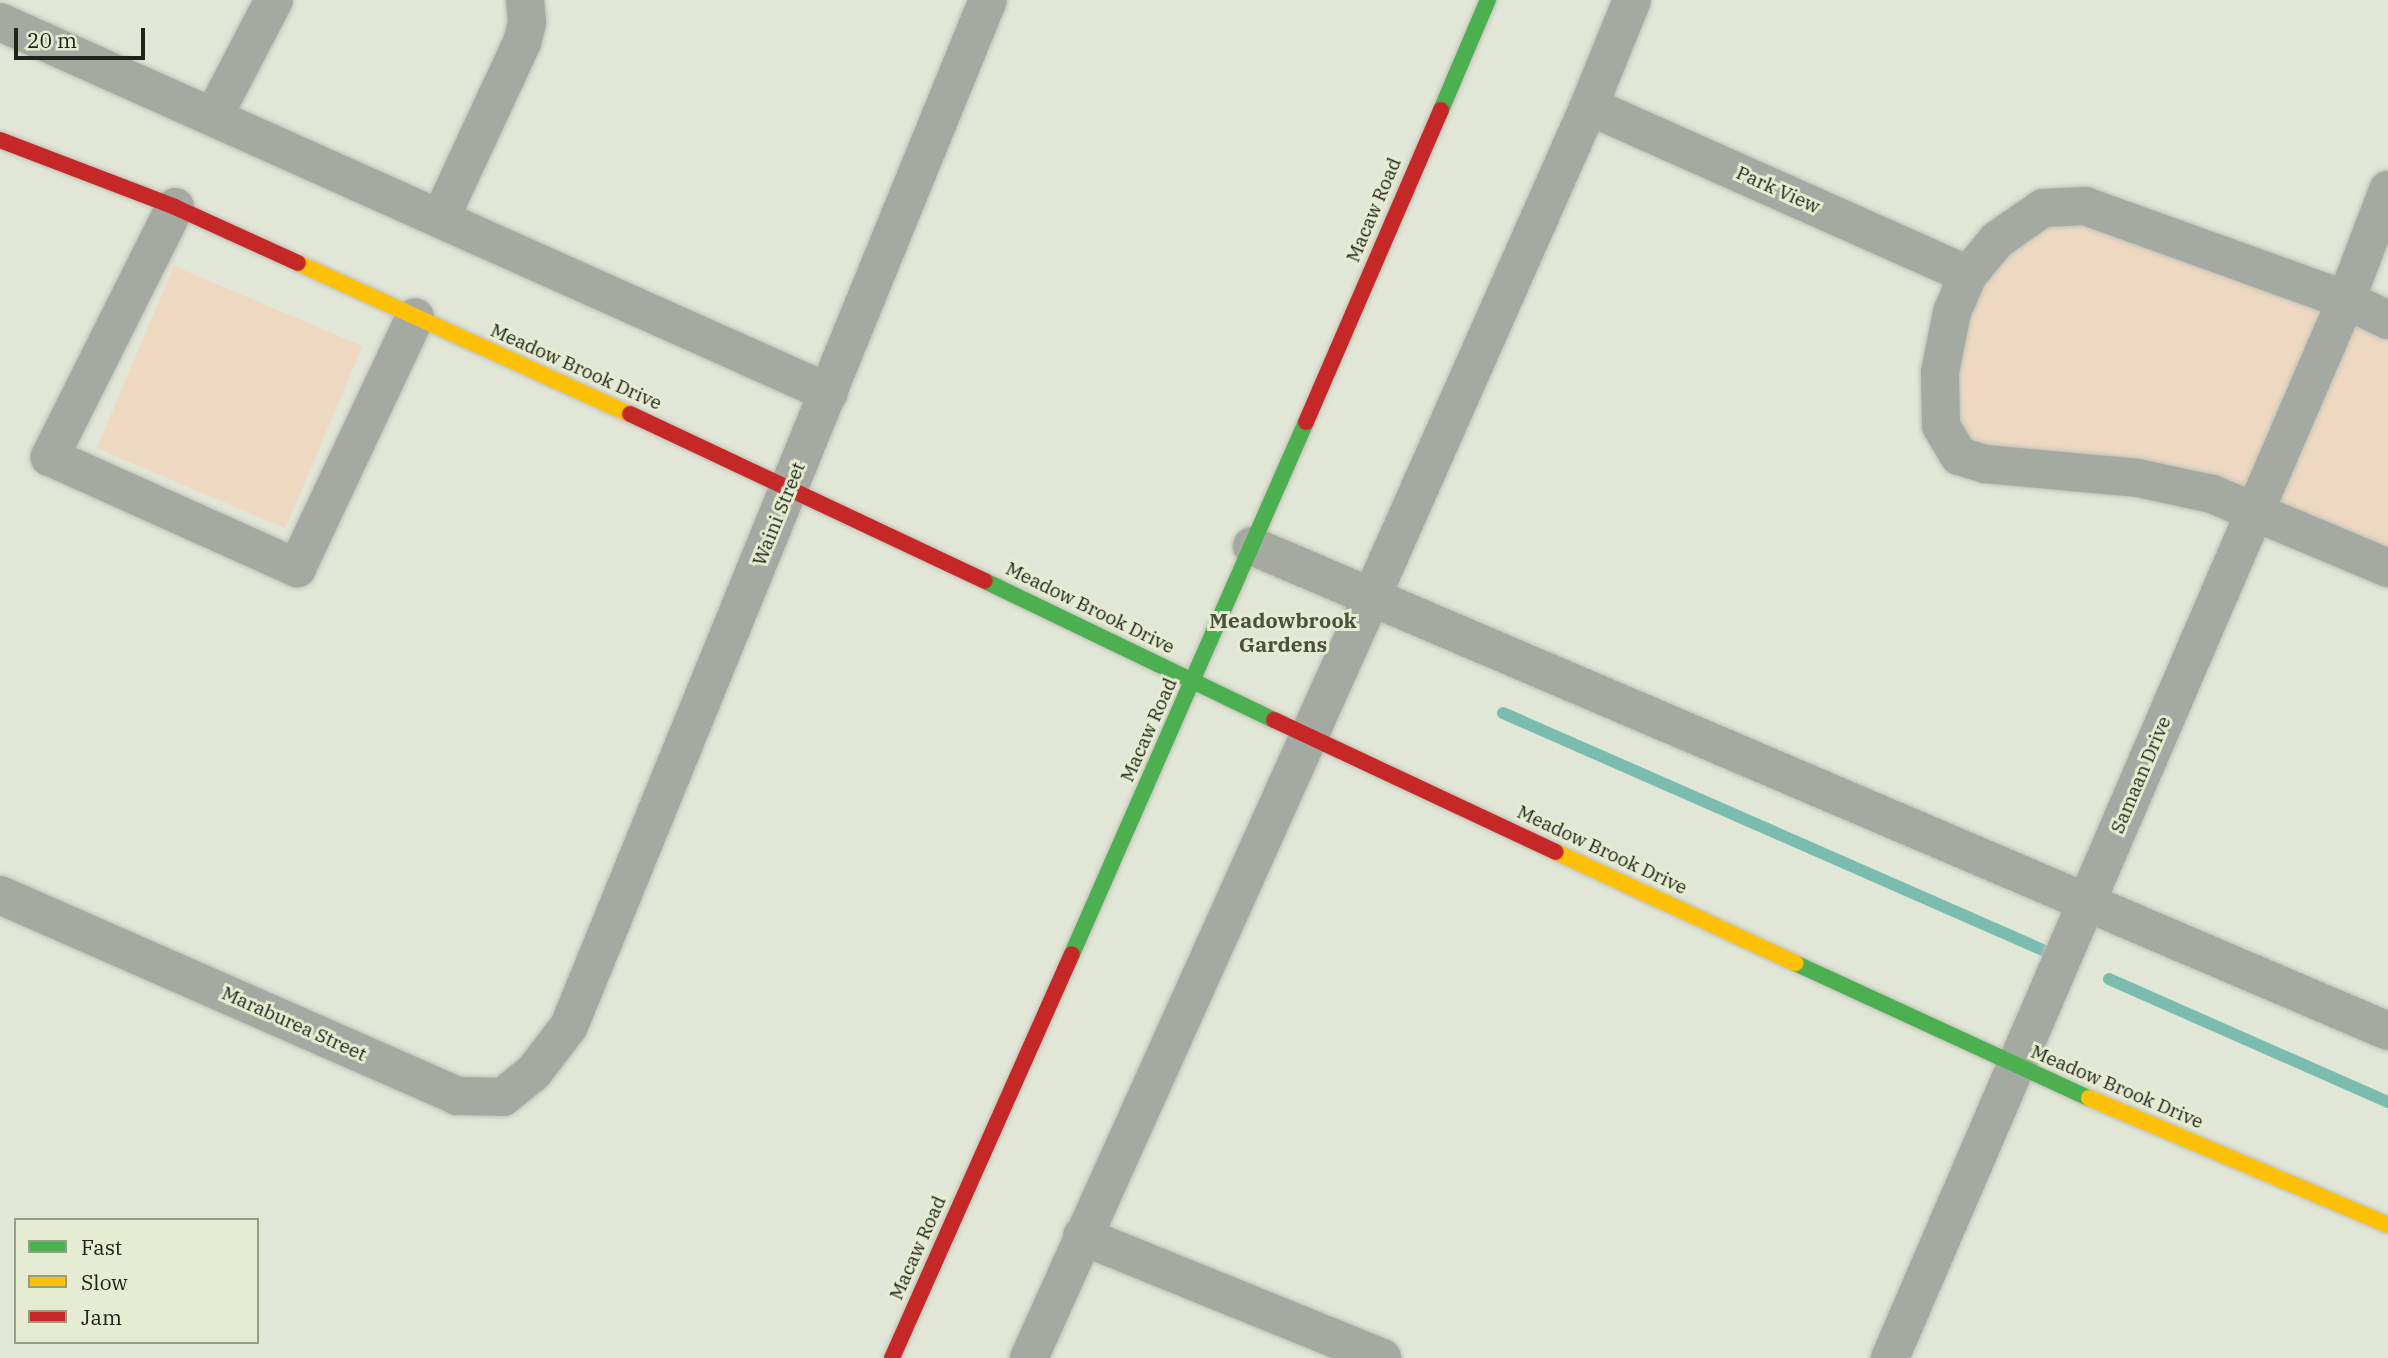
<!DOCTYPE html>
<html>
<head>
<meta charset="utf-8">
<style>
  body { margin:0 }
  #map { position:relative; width:2388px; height:1358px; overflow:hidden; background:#e2e6d7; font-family:"IBM Plex Serif",serif }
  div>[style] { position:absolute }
  .green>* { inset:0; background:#eed8c2; transform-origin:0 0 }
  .stream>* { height:12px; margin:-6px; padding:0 6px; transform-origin:6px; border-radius:6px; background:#7abdae }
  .roads { filter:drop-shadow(0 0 2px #bec1b6) drop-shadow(0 0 2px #bec1b6) }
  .street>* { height:38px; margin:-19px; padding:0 19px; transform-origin:19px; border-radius:19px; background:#a4aaa1 }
  .fast>* { height:16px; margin:-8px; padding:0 8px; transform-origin:8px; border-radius:8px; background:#4caf50 }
  .slow>* { height:16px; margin:-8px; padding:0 8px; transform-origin:8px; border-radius:8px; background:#ffc107 }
  .jam>* { height:16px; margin:-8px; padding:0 8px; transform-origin:8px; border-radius:8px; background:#c62828 }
  span { translate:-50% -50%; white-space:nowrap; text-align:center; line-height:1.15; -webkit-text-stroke:6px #e6ecd1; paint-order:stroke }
  .street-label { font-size:19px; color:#202319 }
  .neighbourhood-label { font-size:21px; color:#4b503a; font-weight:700 }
  .legend { position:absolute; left:14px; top:1218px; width:245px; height:126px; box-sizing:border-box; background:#e6ecd1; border:2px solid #979c87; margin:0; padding:9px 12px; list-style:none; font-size:21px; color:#202319 }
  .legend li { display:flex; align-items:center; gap:14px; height:35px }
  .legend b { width:35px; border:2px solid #979c87 }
  .scale { position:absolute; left:14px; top:28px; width:131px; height:32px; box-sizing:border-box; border:4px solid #202319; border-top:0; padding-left:9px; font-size:21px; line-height:24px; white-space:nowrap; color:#202319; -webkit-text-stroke:5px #e6ecd1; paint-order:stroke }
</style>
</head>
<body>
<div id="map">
  <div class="green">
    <div style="clip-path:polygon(2087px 218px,2325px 311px,2245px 494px,2004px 453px,1972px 437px,1958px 426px,1952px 370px,1972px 292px,2034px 228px)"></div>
    <div style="left:174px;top:266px;width:205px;height:198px;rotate:23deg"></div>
    <div style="clip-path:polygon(2356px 321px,2388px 336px,2388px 556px,2273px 508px)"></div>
  </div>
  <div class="stream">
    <div style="left:1503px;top:713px;width:590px;rotate:23.7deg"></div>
    <div style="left:2109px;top:979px;width:305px;rotate:23.8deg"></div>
  </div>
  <div class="roads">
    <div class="street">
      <div style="left:0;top:22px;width:908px;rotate:24.11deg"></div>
      <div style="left:1589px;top:106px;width:415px;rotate:24deg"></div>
      <div style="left:213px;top:117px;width:132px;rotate:-62.5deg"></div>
      <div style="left:175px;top:207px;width:280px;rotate:116.6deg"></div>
      <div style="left:50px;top:457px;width:271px;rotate:24.2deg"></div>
      <div style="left:297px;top:568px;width:277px;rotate:-64.8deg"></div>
      <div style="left:440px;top:219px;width:195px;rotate:-65.1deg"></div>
      <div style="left:522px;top:42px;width:20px;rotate:-75deg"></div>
      <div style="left:527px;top:23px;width:23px;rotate:-95deg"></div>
      <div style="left:2388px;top:320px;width:47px;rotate:-154.5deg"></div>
      <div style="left:2346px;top:300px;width:277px;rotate:-160.2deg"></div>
      <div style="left:2085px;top:206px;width:42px;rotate:177.3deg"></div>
      <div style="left:2043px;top:208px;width:56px;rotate:145.2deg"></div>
      <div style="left:1997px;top:240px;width:45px;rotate:129.6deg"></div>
      <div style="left:1968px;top:275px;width:40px;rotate:113.4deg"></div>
      <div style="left:1952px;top:312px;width:61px;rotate:101.3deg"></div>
      <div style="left:1940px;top:372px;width:54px;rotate:88.9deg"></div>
      <div style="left:1941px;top:426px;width:35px;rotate:59deg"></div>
      <div style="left:1959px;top:456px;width:27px;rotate:17deg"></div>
      <div style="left:1985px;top:464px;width:154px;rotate:5.2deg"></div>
      <div style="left:2138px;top:478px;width:76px;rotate:12.2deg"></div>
      <div style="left:2212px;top:494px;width:191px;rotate:22.8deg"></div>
      <div style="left:1252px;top:546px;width:1235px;rotate:23.12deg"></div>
      <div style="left:0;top:895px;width:499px;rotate:23.7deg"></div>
      <div style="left:457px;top:1096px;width:46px;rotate:1.2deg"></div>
      <div style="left:503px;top:1097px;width:38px;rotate:-39deg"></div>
      <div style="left:533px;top:1073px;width:59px;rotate:-52.5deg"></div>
      <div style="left:569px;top:1026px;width:1108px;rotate:-67.79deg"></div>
      <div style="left:1082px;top:1236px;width:324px;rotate:22.1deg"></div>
      <div style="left:1029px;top:1358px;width:833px;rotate:-65.77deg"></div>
      <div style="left:1371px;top:598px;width:538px;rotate:-66.1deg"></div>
      <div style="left:1589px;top:106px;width:114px;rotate:-67.9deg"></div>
      <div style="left:1890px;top:1358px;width:1152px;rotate:-66.68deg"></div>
      <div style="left:2346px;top:300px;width:118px;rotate:-69.1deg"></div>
    </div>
    <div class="fast">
      <div style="left:1441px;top:110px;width:120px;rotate:-66.9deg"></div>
      <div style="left:985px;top:581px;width:321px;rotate:25.7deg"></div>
      <div style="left:1072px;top:954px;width:581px;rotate:-66.26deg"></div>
      <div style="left:1795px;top:963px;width:324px;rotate:24.7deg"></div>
    </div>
    <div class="slow">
      <div style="left:298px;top:263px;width:365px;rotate:24.5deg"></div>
      <div style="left:1556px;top:852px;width:264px;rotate:24.9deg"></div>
      <div style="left:2089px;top:1098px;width:325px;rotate:23deg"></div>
    </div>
    <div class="jam">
      <div style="left:0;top:140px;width:187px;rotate:20.9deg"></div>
      <div style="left:175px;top:207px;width:135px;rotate:24.5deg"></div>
      <div style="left:630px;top:414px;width:392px;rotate:25.2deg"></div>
      <div style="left:1306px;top:422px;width:340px;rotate:-66.6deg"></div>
      <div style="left:1274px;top:720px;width:311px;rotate:25.1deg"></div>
      <div style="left:892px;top:1358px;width:442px;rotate:-66deg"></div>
    </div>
  </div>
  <div class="street-label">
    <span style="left:1778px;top:190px;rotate:24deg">Park View</span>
    <span style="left:1374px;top:210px;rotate:-67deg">Macaw Road</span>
    <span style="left:576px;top:367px;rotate:24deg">Meadow Brook Drive</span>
    <span style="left:779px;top:514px;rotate:-68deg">Waini Street</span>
    <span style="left:1090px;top:608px;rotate:26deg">Meadow Brook Drive</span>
    <span style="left:1149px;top:730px;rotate:-66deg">Macaw Road</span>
    <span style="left:2141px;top:775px;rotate:-67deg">Samaan Drive</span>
    <span style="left:1602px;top:850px;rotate:25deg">Meadow Brook Drive</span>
    <span style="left:294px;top:1024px;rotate:24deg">Maraburea Street</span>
    <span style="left:2117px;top:1087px;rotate:23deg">Meadow Brook Drive</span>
    <span style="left:918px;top:1248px;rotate:-66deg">Macaw Road</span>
  </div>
  <div class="neighbourhood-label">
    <span style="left:1283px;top:632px">Meadowbrook<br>Gardens</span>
  </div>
  <ul class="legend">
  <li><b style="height:9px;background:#4caf50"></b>Fast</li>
  <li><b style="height:9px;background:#ffc107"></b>Slow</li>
  <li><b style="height:9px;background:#c62828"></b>Jam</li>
  </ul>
  <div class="scale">20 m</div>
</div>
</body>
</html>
